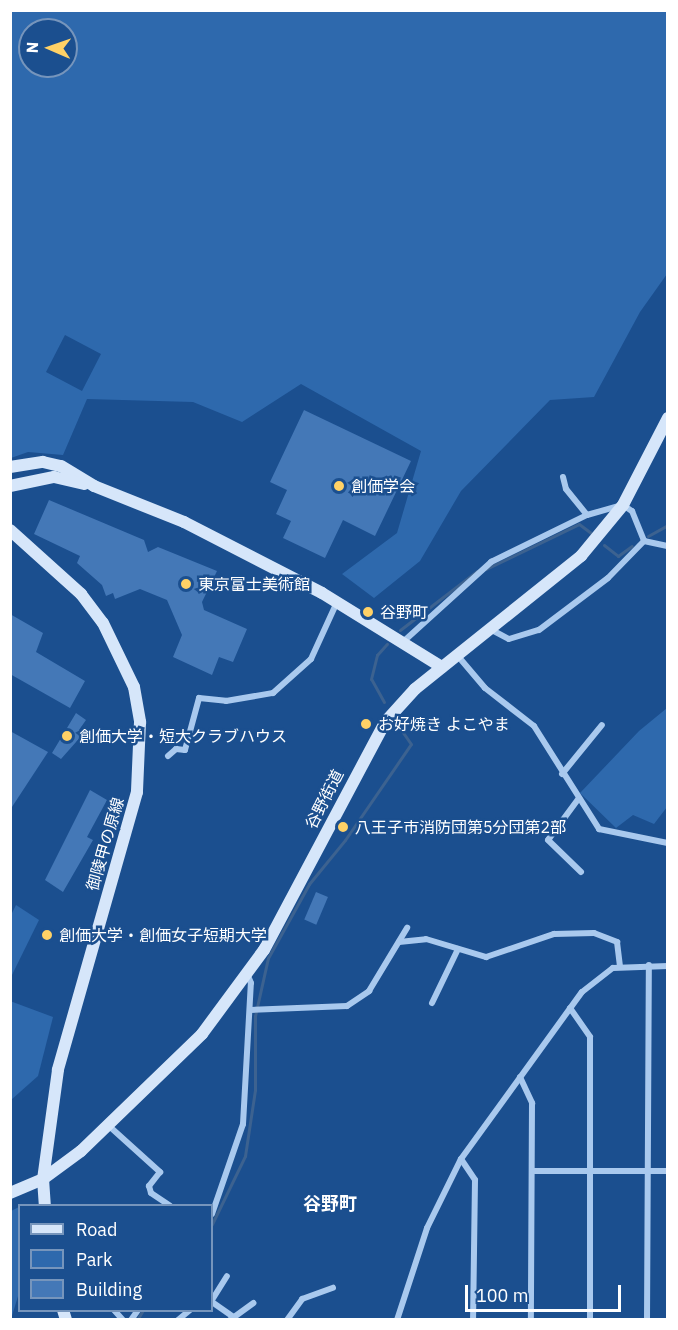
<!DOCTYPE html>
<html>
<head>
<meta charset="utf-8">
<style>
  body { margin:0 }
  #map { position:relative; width:678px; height:1330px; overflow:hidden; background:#1b4f8f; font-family:"IBM Plex Sans","Noto Sans JP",sans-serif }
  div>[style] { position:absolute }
  .green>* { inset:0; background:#2e69ad }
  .stream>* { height:3px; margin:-1.5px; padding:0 1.5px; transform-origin:1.5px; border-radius:1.5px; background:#3c6290 }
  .building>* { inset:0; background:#4478b7; transform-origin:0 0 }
  .street>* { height:6px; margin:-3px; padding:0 3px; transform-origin:3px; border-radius:3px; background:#a9c9ee }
  .secondary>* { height:12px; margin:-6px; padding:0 6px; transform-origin:6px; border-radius:6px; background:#d6e6fa }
  .dots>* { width:16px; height:16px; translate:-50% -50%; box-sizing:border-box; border:3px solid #1b4f8f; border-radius:50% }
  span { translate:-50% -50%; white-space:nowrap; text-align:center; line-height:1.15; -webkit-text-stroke:5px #1b4f8f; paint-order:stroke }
  .poi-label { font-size:16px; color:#fff }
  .left { translate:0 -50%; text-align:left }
  .street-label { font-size:16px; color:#fff }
  .neighbourhood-label { font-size:18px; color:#fff; font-weight:700 }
  .frame { position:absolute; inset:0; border:12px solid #fff; pointer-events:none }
  .legend { position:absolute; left:18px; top:1204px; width:195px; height:108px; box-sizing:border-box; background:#1b4f8f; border:2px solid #7695bc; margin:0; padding:8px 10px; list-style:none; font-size:18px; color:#fff }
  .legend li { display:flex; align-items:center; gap:12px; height:30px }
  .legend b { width:30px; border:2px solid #7695bc }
  .north { position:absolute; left:18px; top:18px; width:60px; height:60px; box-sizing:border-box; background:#1b4f8f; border:2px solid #7695bc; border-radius:50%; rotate:272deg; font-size:16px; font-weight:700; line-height:24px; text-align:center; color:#fff }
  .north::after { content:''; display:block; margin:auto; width:21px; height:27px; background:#ffd166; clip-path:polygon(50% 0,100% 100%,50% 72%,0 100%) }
  .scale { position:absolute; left:465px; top:1285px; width:156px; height:27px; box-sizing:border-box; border:3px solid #fff; border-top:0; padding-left:8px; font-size:18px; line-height:21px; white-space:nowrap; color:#fff; -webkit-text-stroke:4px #1b4f8f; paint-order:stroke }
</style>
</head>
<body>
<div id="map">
  <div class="green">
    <div style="clip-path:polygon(evenodd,11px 10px,667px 11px,667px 274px,640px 312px,594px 397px,550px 400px,461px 491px,420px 561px,374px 598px,342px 574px,397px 533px,421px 451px,301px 384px,242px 422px,193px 402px,87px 399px,63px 455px,28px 452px,11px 458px,11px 10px,30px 30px,66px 30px,66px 66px,30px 66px,30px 30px,11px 10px,65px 335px,101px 354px,82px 391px,46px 372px,65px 335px)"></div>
    <div style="clip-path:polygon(667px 708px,667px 807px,654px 824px,633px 815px,616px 828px,580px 793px,639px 731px)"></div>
    <div style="clip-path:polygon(16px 905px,39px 920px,11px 977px,11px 915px)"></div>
    <div style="clip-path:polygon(10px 1001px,53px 1017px,38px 1076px,11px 1100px)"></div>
    <div style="clip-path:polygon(19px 1207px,19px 1293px,11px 1319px,11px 1211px)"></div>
  </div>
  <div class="stream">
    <div style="left:648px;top:536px;width:23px;rotate:-29deg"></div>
    <div style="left:604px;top:545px;width:18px;rotate:38deg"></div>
    <div style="left:618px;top:556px;width:17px;rotate:-36deg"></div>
    <div style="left:486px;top:569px;width:103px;rotate:-25.8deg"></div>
    <div style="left:579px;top:524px;width:15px;rotate:37deg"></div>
    <div style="left:400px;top:630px;width:97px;rotate:-37.5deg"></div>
    <div style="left:384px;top:702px;width:26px;rotate:-119deg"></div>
    <div style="left:371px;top:679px;width:25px;rotate:-76deg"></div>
    <div style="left:377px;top:655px;width:15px;rotate:-48deg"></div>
    <div style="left:212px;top:1224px;width:76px;rotate:-64.1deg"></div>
    <div style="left:245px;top:1156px;width:67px;rotate:-81.4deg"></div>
    <div style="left:255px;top:1090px;width:74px;rotate:-90deg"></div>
    <div style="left:255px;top:1016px;width:59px;rotate:-77.4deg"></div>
    <div style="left:268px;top:958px;width:85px;rotate:-61deg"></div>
    <div style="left:309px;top:884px;width:57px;rotate:-50.7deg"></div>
    <div style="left:345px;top:840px;width:116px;rotate:-55.5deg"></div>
    <div style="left:411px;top:744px;width:24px;rotate:-125deg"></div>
    <div style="left:137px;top:1320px;width:12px;rotate:-59deg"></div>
  </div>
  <div class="building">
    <div style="clip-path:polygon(304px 410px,411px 461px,375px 536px,343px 520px,325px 558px,283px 538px,291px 521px,276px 514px,287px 490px,270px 482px)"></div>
    <div style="clip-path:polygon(49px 500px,144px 540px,148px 552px,158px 547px,217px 571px,202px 602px,204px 610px,247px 629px,233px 662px,219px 657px,212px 675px,173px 657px,182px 635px,167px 600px,140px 589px,115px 599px,113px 593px,106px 596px,102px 585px,77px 563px,80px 556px,34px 534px)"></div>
    <div style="clip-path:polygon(10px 614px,43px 633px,36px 652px,85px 681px,70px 708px,10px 674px)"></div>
    <div style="clip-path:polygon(76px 713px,86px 720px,79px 730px,84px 733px,61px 759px,52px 753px)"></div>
    <div style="clip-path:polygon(10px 731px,48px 752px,10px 810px)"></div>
    <div style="clip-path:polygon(90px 790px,107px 800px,87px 837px,93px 840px,63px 892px,45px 880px)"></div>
    <div style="left:316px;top:892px;width:13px;height:30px;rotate:23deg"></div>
  </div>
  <div class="street">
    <div style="left:563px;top:477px;width:12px;rotate:76deg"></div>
    <div style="left:566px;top:489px;width:33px;rotate:51deg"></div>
    <div style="left:490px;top:629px;width:21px;rotate:28deg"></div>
    <div style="left:509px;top:639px;width:31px;rotate:-17deg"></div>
    <div style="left:539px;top:630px;width:86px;rotate:-37deg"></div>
    <div style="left:608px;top:578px;width:52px;rotate:-45.8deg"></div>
    <div style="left:644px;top:541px;width:25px;rotate:12deg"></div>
    <div style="left:404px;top:641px;width:118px;rotate:-42.2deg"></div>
    <div style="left:491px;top:562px;width:107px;rotate:-26.1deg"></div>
    <div style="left:587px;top:515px;width:37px;rotate:-16deg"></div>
    <div style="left:623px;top:505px;width:11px;rotate:34deg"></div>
    <div style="left:632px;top:511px;width:32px;rotate:68deg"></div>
    <div style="left:457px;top:655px;width:43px;rotate:49.7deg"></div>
    <div style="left:485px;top:688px;width:62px;rotate:37.8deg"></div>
    <div style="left:534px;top:726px;width:122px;rotate:57.7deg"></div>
    <div style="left:599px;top:829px;width:70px;rotate:11.5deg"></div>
    <div style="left:168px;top:756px;width:11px;rotate:-41deg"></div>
    <div style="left:176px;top:749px;width:9px;rotate:6deg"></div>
    <div style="left:185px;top:750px;width:54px;rotate:-74.9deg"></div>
    <div style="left:199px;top:698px;width:27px;rotate:6deg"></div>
    <div style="left:226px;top:701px;width:48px;rotate:-9.7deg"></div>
    <div style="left:273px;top:693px;width:51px;rotate:-41.8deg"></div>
    <div style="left:311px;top:659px;width:63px;rotate:-65.5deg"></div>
    <div style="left:562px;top:774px;width:63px;rotate:-50.8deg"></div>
    <div style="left:579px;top:798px;width:52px;rotate:126.4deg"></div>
    <div style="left:548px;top:840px;width:46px;rotate:44.1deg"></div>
    <div style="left:399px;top:942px;width:27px;rotate:-6deg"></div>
    <div style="left:426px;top:939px;width:63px;rotate:16.7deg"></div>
    <div style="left:486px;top:957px;width:72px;rotate:-18.7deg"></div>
    <div style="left:554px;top:934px;width:40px;rotate:-1.4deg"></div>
    <div style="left:594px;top:933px;width:25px;rotate:21deg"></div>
    <div style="left:617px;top:942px;width:24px;rotate:83deg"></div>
    <div style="left:432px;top:1003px;width:60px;rotate:-64.3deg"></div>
    <div style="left:570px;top:1008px;width:35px;rotate:55deg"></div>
    <div style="left:590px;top:1037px;width:283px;rotate:90deg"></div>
    <div style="left:250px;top:1010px;width:97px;rotate:-2.4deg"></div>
    <div style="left:347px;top:1006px;width:27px;rotate:-34deg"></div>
    <div style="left:369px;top:991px;width:74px;rotate:-58.9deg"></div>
    <div style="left:520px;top:1077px;width:29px;rotate:65deg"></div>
    <div style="left:532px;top:1103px;width:217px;rotate:90.3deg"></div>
    <div style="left:109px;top:1126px;width:69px;rotate:42deg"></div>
    <div style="left:160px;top:1172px;width:18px;rotate:128deg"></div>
    <div style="left:149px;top:1186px;width:7px;rotate:74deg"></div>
    <div style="left:151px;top:1193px;width:23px;rotate:34deg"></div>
    <div style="left:461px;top:1159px;width:25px;rotate:56deg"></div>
    <div style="left:475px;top:1180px;width:140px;rotate:90.8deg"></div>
    <div style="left:532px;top:1171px;width:136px"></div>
    <div style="left:212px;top:1214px;width:95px;rotate:-71deg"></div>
    <div style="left:243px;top:1124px;width:141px;rotate:-86.8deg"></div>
    <div style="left:251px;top:983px;width:8px;rotate:-113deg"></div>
    <div style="left:212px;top:1300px;width:28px;rotate:-58deg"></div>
    <div style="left:212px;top:1302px;width:24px;rotate:35deg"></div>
    <div style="left:114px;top:1310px;width:13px;rotate:48deg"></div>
    <div style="left:131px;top:1320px;width:12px;rotate:-55deg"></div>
    <div style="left:178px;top:1320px;width:16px;rotate:-40deg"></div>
    <div style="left:230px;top:1320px;width:29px;rotate:-36deg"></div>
    <div style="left:287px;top:1320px;width:26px;rotate:-54deg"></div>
    <div style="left:302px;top:1299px;width:33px;rotate:-20deg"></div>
    <div style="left:397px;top:1320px;width:97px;rotate:-71.9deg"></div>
    <div style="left:427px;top:1228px;width:77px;rotate:-63.8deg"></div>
    <div style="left:461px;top:1159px;width:206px;rotate:-54.1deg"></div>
    <div style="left:582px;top:992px;width:39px;rotate:-38deg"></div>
    <div style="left:613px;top:968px;width:55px;rotate:-2.1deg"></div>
    <div style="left:647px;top:1320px;width:355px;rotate:-89.7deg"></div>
  </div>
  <div class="secondary">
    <div style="left:10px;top:467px;width:33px;rotate:-9deg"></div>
    <div style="left:43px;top:462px;width:18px;rotate:13deg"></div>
    <div style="left:61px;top:466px;width:39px;rotate:31deg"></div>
    <div style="left:94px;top:486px;width:97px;rotate:21.8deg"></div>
    <div style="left:184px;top:522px;width:155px;rotate:27.2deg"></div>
    <div style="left:322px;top:593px;width:141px;rotate:31.7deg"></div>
    <div style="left:10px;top:486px;width:45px;rotate:-11.6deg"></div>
    <div style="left:54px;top:477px;width:31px;rotate:13deg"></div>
    <div style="left:10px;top:530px;width:96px;rotate:42deg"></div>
    <div style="left:81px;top:594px;width:36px;rotate:53deg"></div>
    <div style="left:103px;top:623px;width:71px;rotate:64.2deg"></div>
    <div style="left:134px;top:687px;width:36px;rotate:80deg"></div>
    <div style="left:140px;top:722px;width:70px;rotate:92.5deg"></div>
    <div style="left:137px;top:792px;width:289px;rotate:105.9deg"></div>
    <div style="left:58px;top:1070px;width:110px;rotate:97.8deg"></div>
    <div style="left:43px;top:1179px;width:27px;rotate:86deg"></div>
    <div style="left:10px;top:1193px;width:36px;rotate:-23deg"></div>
    <div style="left:43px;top:1179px;width:47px;rotate:-36.4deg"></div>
    <div style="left:81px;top:1151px;width:168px;rotate:-44deg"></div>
    <div style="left:202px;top:1034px;width:104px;rotate:-53.6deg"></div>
    <div style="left:264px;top:950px;width:259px;rotate:-62deg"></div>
    <div style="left:386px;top:721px;width:43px;rotate:-47.8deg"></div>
    <div style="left:415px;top:689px;width:213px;rotate:-38.7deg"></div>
    <div style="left:581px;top:556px;width:66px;rotate:-50.5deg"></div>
    <div style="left:623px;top:505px;width:98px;rotate:-62.7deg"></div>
    <div style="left:63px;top:1310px;width:10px;rotate:73deg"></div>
  </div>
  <div class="dots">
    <div style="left:339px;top:486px;background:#ffd166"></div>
    <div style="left:186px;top:584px;background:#ffd166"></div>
    <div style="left:368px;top:612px;background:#ffd166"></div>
    <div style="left:366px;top:724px;background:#ffd166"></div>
    <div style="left:67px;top:736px;background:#ffd166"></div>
    <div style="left:343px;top:827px;background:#ffd166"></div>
    <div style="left:47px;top:935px;background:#ffd166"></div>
  </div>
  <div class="poi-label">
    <span class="left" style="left:351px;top:486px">創価学会</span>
    <span class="left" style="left:198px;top:584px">東京富士美術館</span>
    <span class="left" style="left:380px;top:612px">谷野町</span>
    <span class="left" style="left:378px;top:724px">お好焼き よこやま</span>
    <span class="left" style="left:79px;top:736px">創価大学・短大クラブハウス</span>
    <span class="left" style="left:355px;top:827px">八王子市消防団第5分団第2部</span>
    <span class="left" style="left:59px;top:935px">創価大学・創価女子短期大学</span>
  </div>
  <div class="street-label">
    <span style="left:324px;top:799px;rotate:-63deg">谷野街道</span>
    <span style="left:105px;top:844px;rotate:-74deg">御陵甲の原線</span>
  </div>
  <div class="neighbourhood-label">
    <span style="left:330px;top:1204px">谷野町</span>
  </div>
  <div class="frame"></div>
  <ul class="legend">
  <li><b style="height:8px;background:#d6e6fa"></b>Road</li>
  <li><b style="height:16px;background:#2e69ad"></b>Park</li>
  <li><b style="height:16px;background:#4478b7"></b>Building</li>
  </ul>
  <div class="north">N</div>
  <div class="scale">100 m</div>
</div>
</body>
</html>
